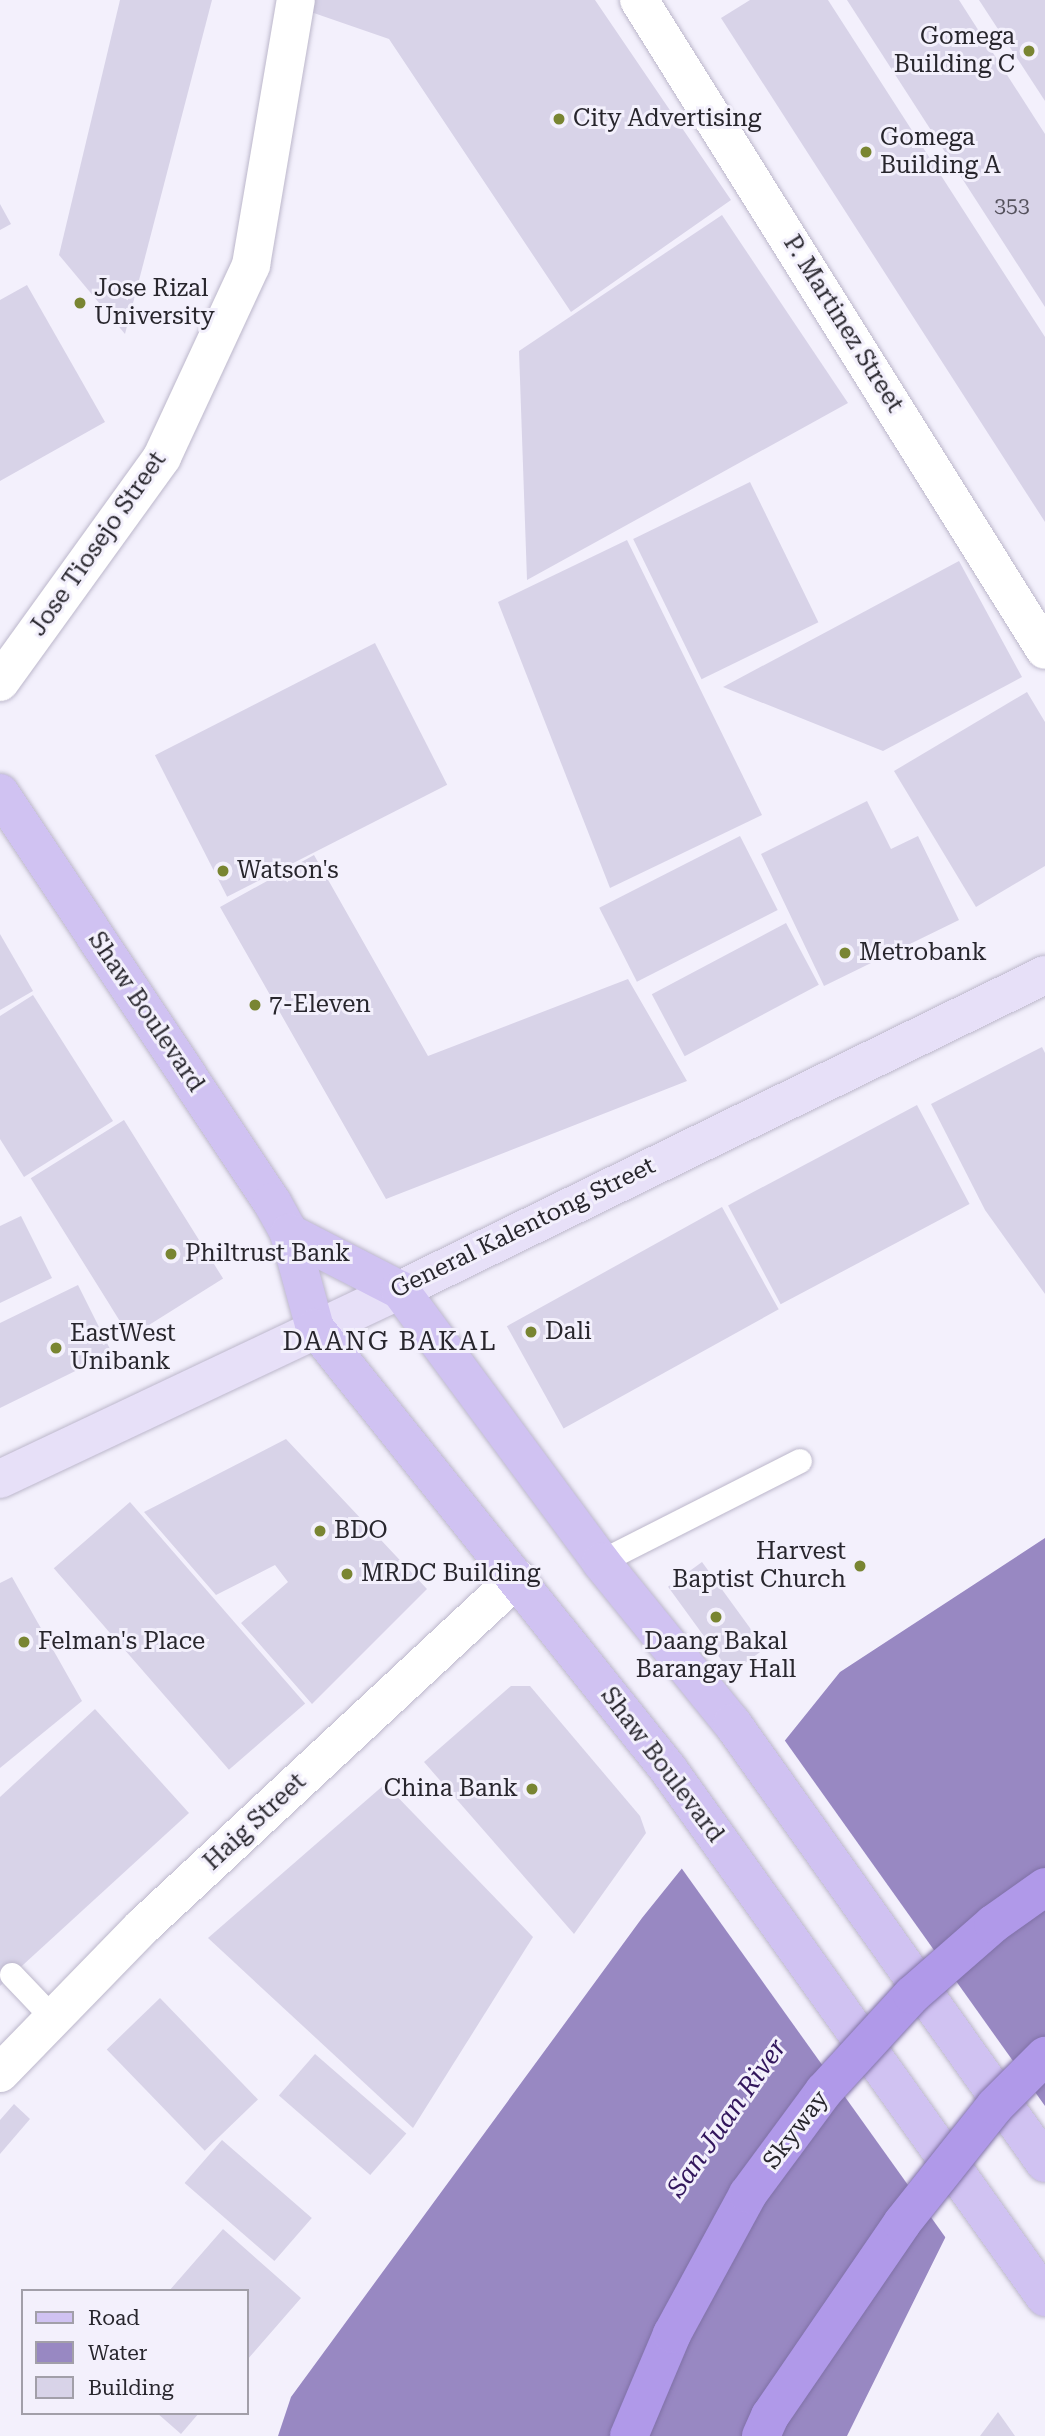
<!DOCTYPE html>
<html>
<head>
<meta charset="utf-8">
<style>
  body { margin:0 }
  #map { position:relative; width:1045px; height:2436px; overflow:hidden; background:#f3f0fc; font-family:"Roboto Serif",serif }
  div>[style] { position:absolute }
  .water>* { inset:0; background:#9888c2 }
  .pier>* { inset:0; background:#f3f0fc }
  .building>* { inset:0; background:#d8d3e8; transform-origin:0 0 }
  .roads { filter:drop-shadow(0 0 2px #bcb7cb) drop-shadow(0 0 2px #bcb7cb) }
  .lane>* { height:24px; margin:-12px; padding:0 12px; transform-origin:12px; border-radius:12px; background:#fff }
  .street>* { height:38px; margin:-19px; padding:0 19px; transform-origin:19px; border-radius:19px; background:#fff }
  .secondary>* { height:38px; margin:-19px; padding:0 19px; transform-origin:19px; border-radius:19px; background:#e7e0f8 }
  .primary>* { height:38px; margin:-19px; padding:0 19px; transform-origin:19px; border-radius:19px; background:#d0c2f2 }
  .bridges { filter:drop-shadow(0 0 2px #8071a7) drop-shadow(0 0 2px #8071a7) }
  .highway-bridge>* { height:38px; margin:-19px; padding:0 19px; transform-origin:19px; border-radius:19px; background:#b099e9 }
  .dots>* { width:19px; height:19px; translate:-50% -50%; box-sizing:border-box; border:4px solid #f3f0fc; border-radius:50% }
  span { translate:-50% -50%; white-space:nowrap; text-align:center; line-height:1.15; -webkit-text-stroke:6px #f3f0fc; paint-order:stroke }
  .number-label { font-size:21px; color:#54515c }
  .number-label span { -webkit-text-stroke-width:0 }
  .poi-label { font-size:24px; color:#28262d }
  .right { translate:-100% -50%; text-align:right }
  .left { translate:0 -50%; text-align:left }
  .street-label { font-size:24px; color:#28262d }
  .neighbourhood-label { font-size:26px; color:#28262d; letter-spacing:2px }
  .water-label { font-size:26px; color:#32165c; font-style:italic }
  .legend { position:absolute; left:21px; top:2289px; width:228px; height:126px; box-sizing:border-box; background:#f3f0fc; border:2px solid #a29fa9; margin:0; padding:9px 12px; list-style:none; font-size:21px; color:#28262d }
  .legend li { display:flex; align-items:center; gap:14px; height:35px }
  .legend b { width:35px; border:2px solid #a29fa9 }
</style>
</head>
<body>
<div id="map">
  <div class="water">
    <div style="clip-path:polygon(1045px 1538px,1045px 2138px,948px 2232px,847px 2436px,278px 2436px,291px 2397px,642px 1918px,840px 1672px)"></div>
  </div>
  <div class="pier">
    <div style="clip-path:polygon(783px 1738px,1045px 2106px,1045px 2143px,948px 2241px,680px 1866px)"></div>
  </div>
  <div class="building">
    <div style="clip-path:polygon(120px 0,212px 0,125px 334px,59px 255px)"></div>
    <div style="clip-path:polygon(309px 0,595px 0,731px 200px,571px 312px,389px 39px,308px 11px)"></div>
    <div style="clip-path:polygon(750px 0,828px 0,1045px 337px,1045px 522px,721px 18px)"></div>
    <div style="clip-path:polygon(847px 0,959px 0,1045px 134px,1045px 307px)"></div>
    <div style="clip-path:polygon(979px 0,1045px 0,1045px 101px)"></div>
    <div style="clip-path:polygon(0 204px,11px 224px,0 230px)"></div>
    <div style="clip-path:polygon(722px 215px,848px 403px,527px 580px,519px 351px)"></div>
    <div style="clip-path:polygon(27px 285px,105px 422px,0 481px,0 300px)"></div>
    <div style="left:750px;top:482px;width:156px;height:130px;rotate:64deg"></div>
    <div style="clip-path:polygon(627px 540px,762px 815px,610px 888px,498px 602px)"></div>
    <div style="clip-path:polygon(959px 561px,1022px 677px,883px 751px,723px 687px)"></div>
    <div style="left:375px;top:643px;width:159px;height:247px;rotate:63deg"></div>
    <div style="clip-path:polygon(1027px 692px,1045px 722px,1045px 866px,976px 907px,894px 771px)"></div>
    <div style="clip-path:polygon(867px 801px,891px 849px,918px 836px,959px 920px,824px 986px,761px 854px)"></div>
    <div style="left:740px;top:836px;width:83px;height:158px;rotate:63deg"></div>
    <div style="clip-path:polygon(314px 855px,428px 1056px,628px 979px,687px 1081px,386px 1199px,220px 907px)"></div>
    <div style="left:786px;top:923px;width:70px;height:152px;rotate:62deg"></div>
    <div style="clip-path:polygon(0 934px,33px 991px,0 1010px)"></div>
    <div style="clip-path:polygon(33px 995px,113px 1121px,24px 1177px,0 1139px,0 1016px)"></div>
    <div style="clip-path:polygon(1042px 1047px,1045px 1053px,1045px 1294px,985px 1210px,931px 1104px)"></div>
    <div style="left:917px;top:1105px;width:112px;height:214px;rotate:62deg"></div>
    <div style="left:124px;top:1120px;width:187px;height:110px;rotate:58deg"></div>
    <div style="left:722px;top:1207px;width:117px;height:246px;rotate:61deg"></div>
    <div style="clip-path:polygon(21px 1216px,52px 1278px,0 1303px,0 1226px)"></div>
    <div style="clip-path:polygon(78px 1285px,112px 1353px,0 1408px,0 1323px)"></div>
    <div style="clip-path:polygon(286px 1439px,427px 1589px,312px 1704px,241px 1623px,288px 1582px,275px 1565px,216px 1595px,144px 1512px)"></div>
    <div style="left:130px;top:1502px;width:267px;height:101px;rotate:49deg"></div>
    <div style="left:702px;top:1562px;width:107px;height:42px;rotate:54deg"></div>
    <div style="clip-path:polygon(12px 1577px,82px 1701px,0 1768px,0 1583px)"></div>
    <div style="clip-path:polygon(511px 1686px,530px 1686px,640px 1816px,646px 1833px,574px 1934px,424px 1762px)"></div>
    <div style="clip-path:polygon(95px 1709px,189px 1813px,0 1986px,0 1797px)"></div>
    <div style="clip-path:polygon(385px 1784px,533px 1937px,413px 2128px,208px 1938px)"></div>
    <div style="left:160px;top:1998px;width:141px;height:74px;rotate:46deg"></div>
    <div style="left:315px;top:2054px;width:121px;height:55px;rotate:41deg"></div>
    <div style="clip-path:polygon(14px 2104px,30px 2119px,0 2154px,0 2120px)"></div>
    <div style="left:222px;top:2140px;width:119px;height:57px;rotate:41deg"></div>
    <div style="clip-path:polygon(223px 2229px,301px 2298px,247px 2360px,247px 2291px,169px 2291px)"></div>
    <div style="clip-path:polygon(998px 2412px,1015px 2436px,980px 2436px)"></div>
    <div style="clip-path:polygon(157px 2413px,199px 2413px,181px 2434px)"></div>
  </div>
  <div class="roads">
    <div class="lane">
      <div style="left:601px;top:1562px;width:223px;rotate:-26.9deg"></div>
      <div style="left:12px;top:1975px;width:58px;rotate:46.4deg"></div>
    </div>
    <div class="street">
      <div style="left:639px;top:0;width:766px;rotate:58.01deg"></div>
      <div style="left:0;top:682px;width:277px;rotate:-54.2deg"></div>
      <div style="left:162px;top:457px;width:212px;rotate:-65.1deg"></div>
      <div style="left:251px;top:265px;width:269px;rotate:-80.4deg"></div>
      <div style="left:0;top:2073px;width:204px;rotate:-45.8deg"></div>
      <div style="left:142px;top:1927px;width:512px;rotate:-42.94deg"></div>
    </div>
    <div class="secondary">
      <div style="left:0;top:1479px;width:442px;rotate:-25.3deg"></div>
      <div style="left:400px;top:1290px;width:718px;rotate:-26.03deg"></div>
    </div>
    <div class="primary">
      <div style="left:0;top:793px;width:491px;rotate:56.4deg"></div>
      <div style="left:272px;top:1202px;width:35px;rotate:61deg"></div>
      <div style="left:289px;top:1233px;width:98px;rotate:74.7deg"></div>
      <div style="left:315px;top:1328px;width:565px;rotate:51.32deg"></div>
      <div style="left:668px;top:1769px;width:649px;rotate:54.47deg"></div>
      <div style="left:289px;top:1233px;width:125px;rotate:27.2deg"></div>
      <div style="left:400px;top:1290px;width:338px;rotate:53.5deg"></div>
      <div style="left:601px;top:1562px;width:208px;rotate:50.9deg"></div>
      <div style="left:732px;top:1723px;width:540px;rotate:54.57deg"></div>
    </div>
  </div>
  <div class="bridges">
    <div class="highway-bridge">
      <div style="left:629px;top:2436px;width:111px;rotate:-67.1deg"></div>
      <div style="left:672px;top:2334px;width:159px;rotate:-61.5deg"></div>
      <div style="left:748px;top:2194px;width:128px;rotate:-53.6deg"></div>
      <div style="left:824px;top:2091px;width:130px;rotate:-47.5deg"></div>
      <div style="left:912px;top:1995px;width:108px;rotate:-41.2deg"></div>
      <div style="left:993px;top:1924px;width:64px;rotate:-35.4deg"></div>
      <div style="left:761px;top:2436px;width:22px;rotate:-66deg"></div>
      <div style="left:770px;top:2416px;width:234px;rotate:-55.6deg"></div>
      <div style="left:902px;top:2223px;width:149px;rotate:-51.5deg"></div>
      <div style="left:995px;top:2106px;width:71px;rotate:-45deg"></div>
    </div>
  </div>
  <div class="dots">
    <div style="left:1029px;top:51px;background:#798532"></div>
    <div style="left:559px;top:119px;background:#798532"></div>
    <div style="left:866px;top:152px;background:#798532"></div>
    <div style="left:80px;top:303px;background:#798532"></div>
    <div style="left:223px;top:871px;background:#798532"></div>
    <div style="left:845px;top:953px;background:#798532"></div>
    <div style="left:255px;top:1005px;background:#798532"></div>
    <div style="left:171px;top:1254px;background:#798532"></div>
    <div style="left:531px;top:1332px;background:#798532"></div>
    <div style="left:56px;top:1348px;background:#798532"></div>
    <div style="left:320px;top:1531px;background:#798532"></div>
    <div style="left:860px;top:1566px;background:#798532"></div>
    <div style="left:347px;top:1574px;background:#798532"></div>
    <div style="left:716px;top:1617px;background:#798532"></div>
    <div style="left:24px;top:1642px;background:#798532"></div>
    <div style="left:532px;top:1789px;background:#798532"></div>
  </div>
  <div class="number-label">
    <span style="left:1012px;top:205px">353</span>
  </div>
  <div class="poi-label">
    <span class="right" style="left:1015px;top:51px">Gomega<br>Building C</span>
    <span class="left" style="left:573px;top:119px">City Advertising</span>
    <span class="left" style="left:880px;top:152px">Gomega<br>Building A</span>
    <span class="left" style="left:94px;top:303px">Jose Rizal<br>University</span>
    <span class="left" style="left:237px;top:871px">Watson's</span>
    <span class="left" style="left:859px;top:953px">Metrobank</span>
    <span class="left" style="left:269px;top:1005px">7-Eleven</span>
    <span class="left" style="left:185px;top:1254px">Philtrust Bank</span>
    <span class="left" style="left:545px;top:1332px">Dali</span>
    <span class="left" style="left:70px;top:1348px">EastWest<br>Unibank</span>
    <span class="left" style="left:334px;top:1531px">BDO</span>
    <span class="right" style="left:846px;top:1566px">Harvest<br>Baptist Church</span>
    <span class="left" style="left:361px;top:1574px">MRDC Building</span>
    <span class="left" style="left:38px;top:1642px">Felman's Place</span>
    <span style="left:716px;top:1656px">Daang Bakal<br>Barangay Hall</span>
    <span class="right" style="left:518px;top:1789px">China Bank</span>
  </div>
  <div class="street-label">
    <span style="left:843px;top:324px;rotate:58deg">P. Martinez Street</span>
    <span style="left:98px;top:544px;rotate:-55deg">Jose Tiosejo Street</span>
    <span style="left:146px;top:1012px;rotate:56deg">Shaw Boulevard</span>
    <span style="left:523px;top:1228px;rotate:-26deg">General Kalentong Street</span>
    <span style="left:662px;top:1765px;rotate:53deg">Shaw Boulevard</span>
    <span style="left:255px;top:1822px;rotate:-43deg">Haig Street</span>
    <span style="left:796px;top:2130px;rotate:-53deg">Skyway</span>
  </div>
  <div class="neighbourhood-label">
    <span style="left:390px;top:1342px">DAANG BAKAL</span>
  </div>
  <div class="water-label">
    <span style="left:727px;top:2118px;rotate:-55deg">San Juan River</span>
  </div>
  <ul class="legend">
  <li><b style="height:9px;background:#d0c2f2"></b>Road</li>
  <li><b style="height:19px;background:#9888c2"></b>Water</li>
  <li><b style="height:19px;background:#d8d3e8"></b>Building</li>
  </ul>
</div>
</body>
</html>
